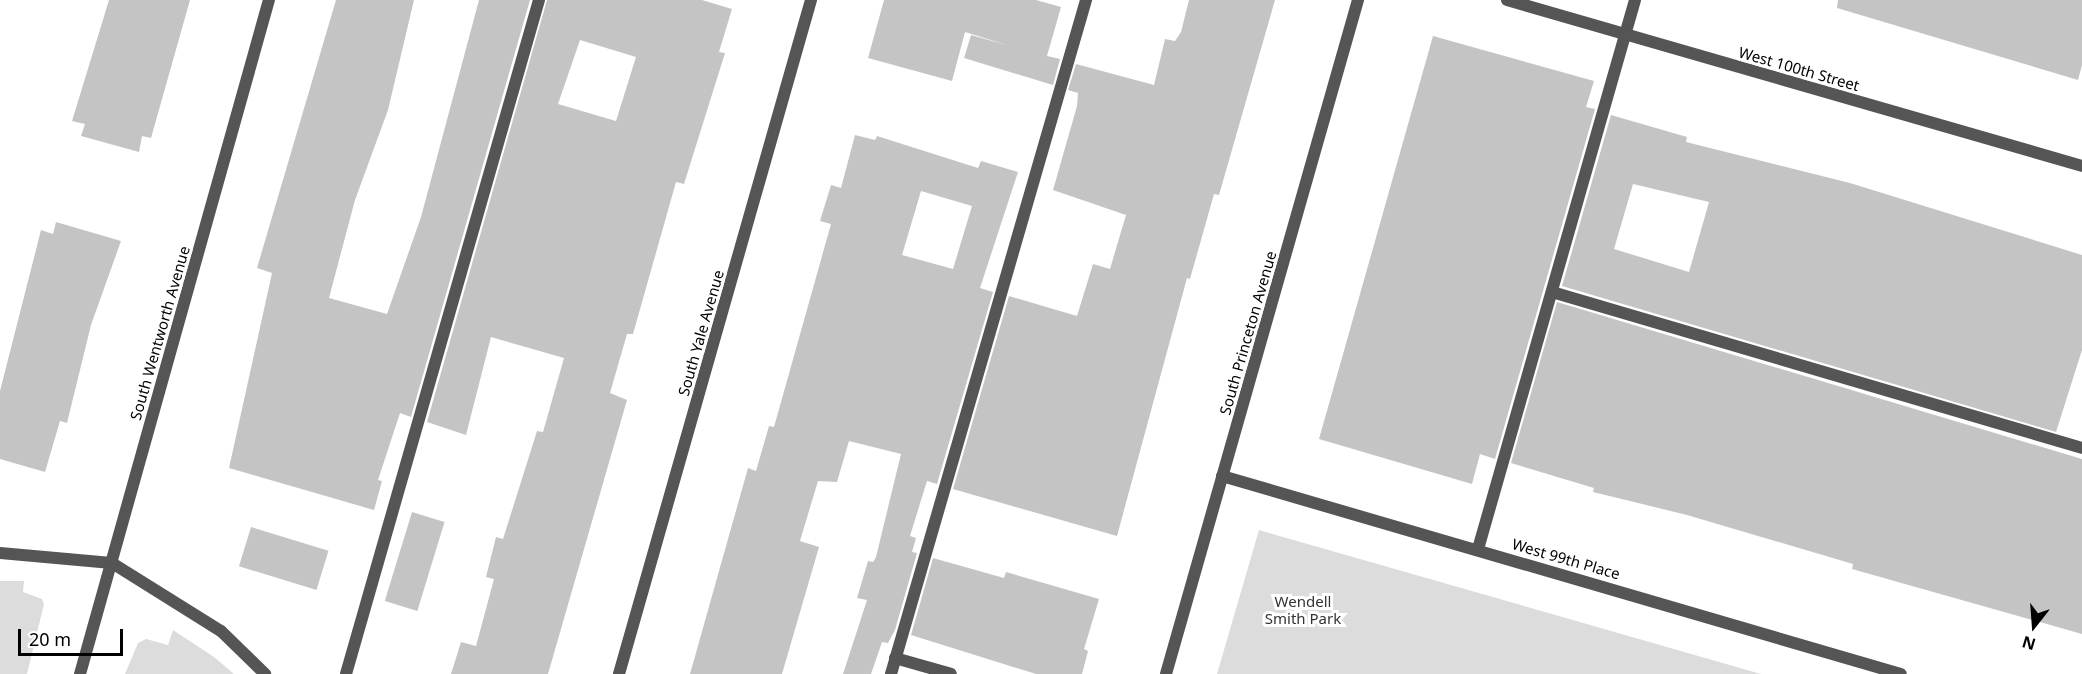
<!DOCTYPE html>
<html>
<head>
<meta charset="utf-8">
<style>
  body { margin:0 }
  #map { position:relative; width:2082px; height:674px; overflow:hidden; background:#fff; font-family:"Noto Sans",sans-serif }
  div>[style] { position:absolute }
  .green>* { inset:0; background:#dcdcdc }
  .building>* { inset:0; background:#c4c4c4; transform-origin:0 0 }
  .service>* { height:12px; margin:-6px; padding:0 6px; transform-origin:6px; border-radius:6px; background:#555 }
  .minor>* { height:12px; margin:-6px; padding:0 6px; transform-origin:6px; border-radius:6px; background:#555 }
  .tertiary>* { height:12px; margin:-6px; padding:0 6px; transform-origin:6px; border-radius:6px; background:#555 }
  span { translate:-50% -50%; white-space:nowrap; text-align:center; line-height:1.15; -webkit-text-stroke:6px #fff; paint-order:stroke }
  .street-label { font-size:15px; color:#000 }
  .park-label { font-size:15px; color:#333 }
  .north { position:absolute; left:2004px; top:596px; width:60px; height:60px; -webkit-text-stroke:4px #fff; paint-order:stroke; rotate:197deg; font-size:16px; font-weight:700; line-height:24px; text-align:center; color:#000 }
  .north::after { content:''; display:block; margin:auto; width:21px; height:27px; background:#000; clip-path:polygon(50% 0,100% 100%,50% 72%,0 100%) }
  .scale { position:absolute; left:18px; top:629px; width:105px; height:27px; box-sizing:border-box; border:3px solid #000; border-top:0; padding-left:8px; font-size:18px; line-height:21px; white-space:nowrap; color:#000; -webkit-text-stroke:4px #fff; paint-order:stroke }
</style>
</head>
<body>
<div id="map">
  <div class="green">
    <div style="clip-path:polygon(1259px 530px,1761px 674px,1217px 674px)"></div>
    <div style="clip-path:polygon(0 581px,24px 581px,23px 592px,42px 599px,44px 604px,27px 674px,0 674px)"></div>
    <div style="clip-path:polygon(173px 630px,214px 657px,234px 674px,125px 674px,138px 643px,146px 639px,168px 645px)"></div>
  </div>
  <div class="building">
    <div style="clip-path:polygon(109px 0,190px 0,151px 138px,142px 136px,139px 152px,81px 136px,85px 124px,72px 121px)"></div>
    <div style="clip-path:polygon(336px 0,414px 0,388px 110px,355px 200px,329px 298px,387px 314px,421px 217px,479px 0,530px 0,411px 417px,400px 413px,378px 480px,382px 481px,374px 510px,229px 468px,272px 273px,257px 268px)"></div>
    <div style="clip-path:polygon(evenodd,547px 0,702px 0,732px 9px,719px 52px,725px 53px,684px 184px,676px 182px,633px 334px,627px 334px,610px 393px,627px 400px,548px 674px,451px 674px,461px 642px,476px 646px,494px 579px,486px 577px,496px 537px,503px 539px,537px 431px,543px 432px,564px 358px,491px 337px,466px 435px,427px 422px,547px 0,580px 40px,636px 57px,616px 121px,558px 104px,580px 40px)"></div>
    <div style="clip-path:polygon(884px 0,1036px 0,1061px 7px,1047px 56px,1060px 59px,1053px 85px,964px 58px,971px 35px,1010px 46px,965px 32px,952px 81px,868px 58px)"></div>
    <div style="clip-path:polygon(1189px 0,1275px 0,1219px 195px,1214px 194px,1190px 279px,1187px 278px,1117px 536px,953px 489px,1009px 296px,1077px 316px,1093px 264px,1110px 269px,1126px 215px,1053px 190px,1077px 106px,1078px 93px,1068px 90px,1076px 64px,1154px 85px,1165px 39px,1175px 41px,1181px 32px)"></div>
    <div style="clip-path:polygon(1838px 0,2082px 0,2082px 65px,2078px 80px,1837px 8px)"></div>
    <div style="clip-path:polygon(1433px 36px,1594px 81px,1586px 107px,1595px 109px,1495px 459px,1480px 454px,1472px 484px,1319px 439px)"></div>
    <div style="clip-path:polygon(evenodd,1611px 115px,1687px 137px,1686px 142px,1850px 183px,2082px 255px,2082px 350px,2056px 432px,1562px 286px,1611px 115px,1633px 184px,1709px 202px,1689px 272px,1614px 249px,1633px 184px)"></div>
    <div style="clip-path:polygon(evenodd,855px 135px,875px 140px,877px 136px,978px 168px,981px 161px,1018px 172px,980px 288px,993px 292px,937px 484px,927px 481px,910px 536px,916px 538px,912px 552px,917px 553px,895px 630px,888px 643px,882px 642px,871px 674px,843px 674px,867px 600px,857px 598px,868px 561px,873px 562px,876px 557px,901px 454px,849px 441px,837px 482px,818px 481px,800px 541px,819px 547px,782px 674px,690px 674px,748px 468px,756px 471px,769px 426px,774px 427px,831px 224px,820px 221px,831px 185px,841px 188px,855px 135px,921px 191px,972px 206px,953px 269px,902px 255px,921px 191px)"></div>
    <div style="clip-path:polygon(56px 222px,121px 241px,91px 325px,67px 423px,60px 421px,45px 472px,0 459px,0 391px,41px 230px,53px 234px)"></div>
    <div style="clip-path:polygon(1557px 302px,2082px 459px,2082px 634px,1852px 569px,1853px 564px,1687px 515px,1593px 492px,1594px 488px,1511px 463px)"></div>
    <div style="left:412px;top:512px;width:34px;height:93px;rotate:17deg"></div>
    <div style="left:251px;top:527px;width:81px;height:41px;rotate:17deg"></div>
    <div style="clip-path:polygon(933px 558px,1004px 578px,1006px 572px,1099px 599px,1084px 649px,1088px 651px,1082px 674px,1036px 674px,911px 635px)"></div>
  </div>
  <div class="service">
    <div style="left:1552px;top:292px;width:552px;rotate:16.4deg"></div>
    <div style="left:1478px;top:549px;width:571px;rotate:-74.04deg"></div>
    <div style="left:895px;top:658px;width:58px;rotate:15.9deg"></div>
    <div style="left:346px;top:674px;width:701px;rotate:-74.02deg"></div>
    <div style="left:891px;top:674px;width:702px;rotate:-73.86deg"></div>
  </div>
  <div class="minor">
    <div style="left:1507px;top:0;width:598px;rotate:16.1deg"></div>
    <div style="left:1222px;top:476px;width:707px;rotate:16.26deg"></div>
    <div style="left:0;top:553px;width:112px;rotate:5.1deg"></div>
    <div style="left:112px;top:563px;width:128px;rotate:32deg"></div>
    <div style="left:221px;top:631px;width:62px;rotate:44.3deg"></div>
    <div style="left:619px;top:674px;width:701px;rotate:-74.1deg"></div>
    <div style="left:1166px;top:674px;width:701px;rotate:-74.1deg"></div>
  </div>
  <div class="tertiary">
    <div style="left:80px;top:674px;width:700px;rotate:-74.34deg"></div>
  </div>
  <div class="street-label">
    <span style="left:1799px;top:69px;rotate:16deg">West 100th Street</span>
    <span style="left:160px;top:333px;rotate:-74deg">South Wentworth Avenue</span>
    <span style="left:701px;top:333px;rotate:-74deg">South Yale Avenue</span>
    <span style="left:1248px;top:333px;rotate:-74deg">South Princeton Avenue</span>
    <span style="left:1566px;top:559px;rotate:16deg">West 99th Place</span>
  </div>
  <div class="park-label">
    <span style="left:1303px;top:610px">Wendell<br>Smith Park</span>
  </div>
  <div class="north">N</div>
  <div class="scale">20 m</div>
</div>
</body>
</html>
